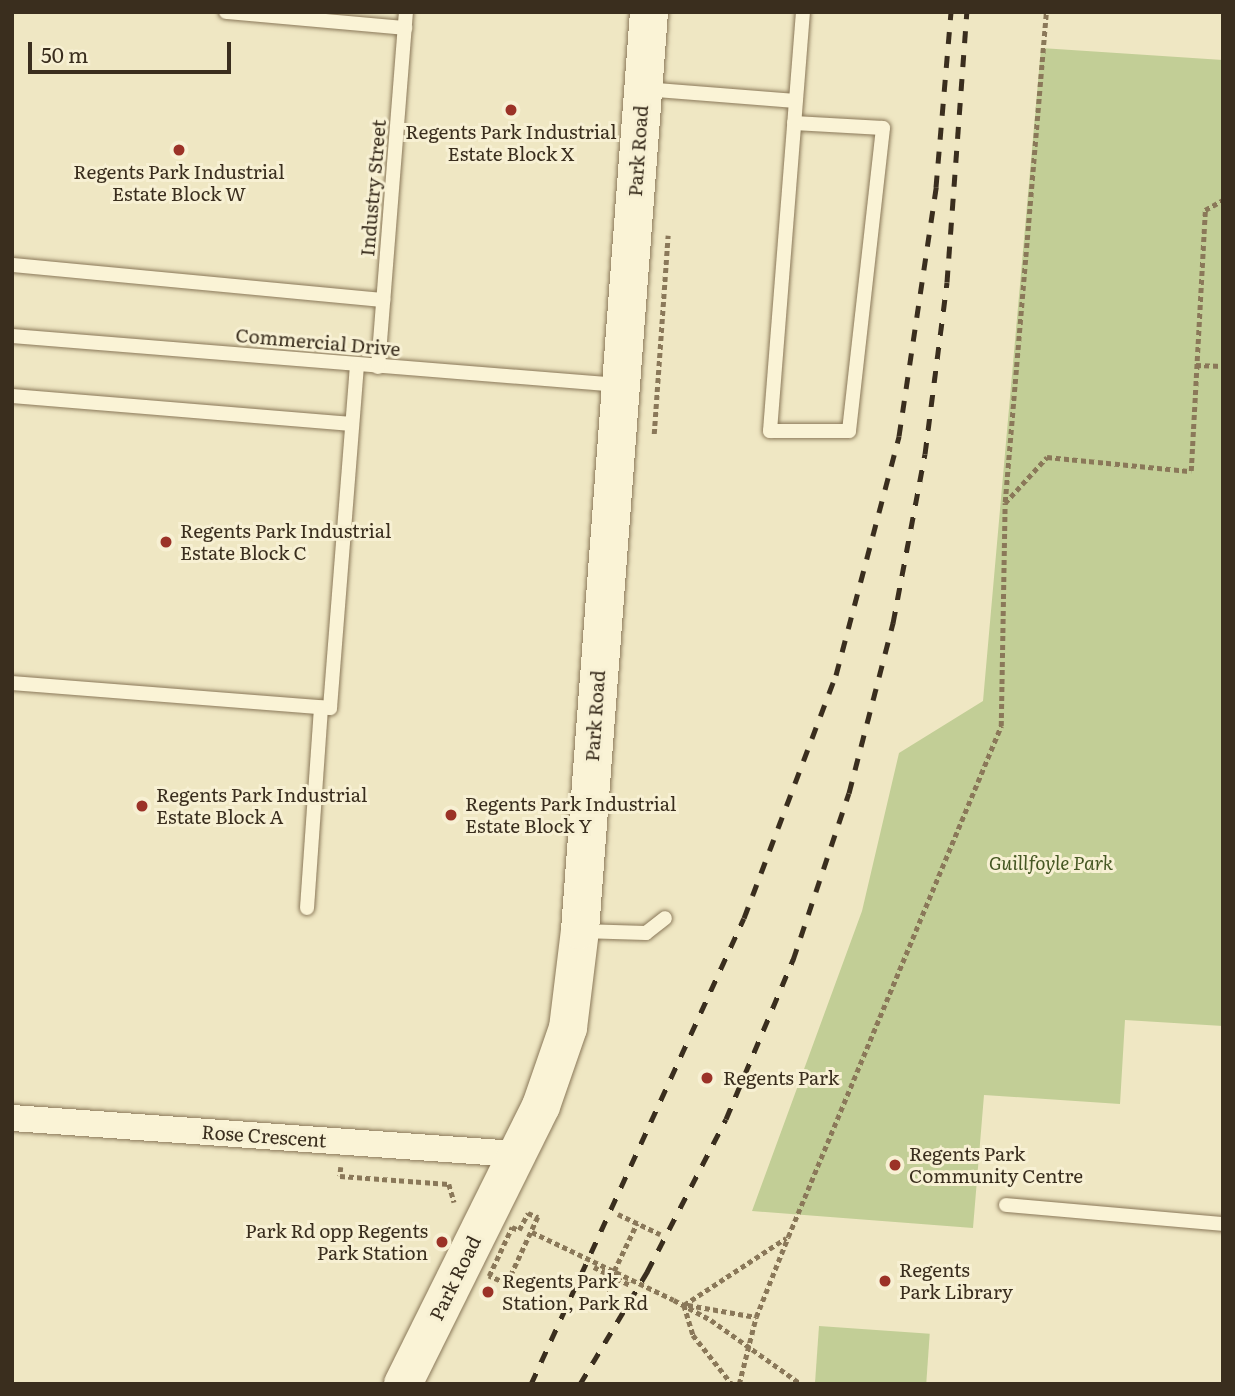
<!DOCTYPE html>
<html>
<head>
<meta charset="utf-8">
<style>
  body { margin:0 }
  #map { position:relative; width:1235px; height:1396px; overflow:hidden; background:#efe7c3; font-family:Literata,serif }
  div>[style] { position:absolute }
  .green>* { inset:0; background:#c2ce96; transform-origin:0 0 }
  .path>* { height:4.5px; margin-top:-2.25px; transform-origin:0; background:repeating-linear-gradient(90deg,#8a7859 0 5px,transparent 0 8.5px) }
  .roads { filter:drop-shadow(0 0 2px #8a7859) drop-shadow(0 0 2px #8a7859) }
  .service>* { height:14px; margin:-7px; padding:0 7px; transform-origin:7px; border-radius:7px; background:#faf3d6 }
  .minor>* { height:26px; margin:-13px; padding:0 13px; transform-origin:13px; border-radius:13px; background:#faf3d6 }
  .secondary>* { height:38px; margin:-19px; padding:0 19px; transform-origin:19px; border-radius:19px; background:#faf3d6 }
  .rail>* { height:5px; margin-top:-2.5px; transform-origin:0; background:repeating-linear-gradient(90deg,#3a2e1e 0 12px,transparent 0 24px) }
  .path-bridge>* { height:4.5px; margin-top:-2.25px; transform-origin:0; background:repeating-linear-gradient(90deg,#8a7859 0 5px,transparent 0 8.5px) }
  .dots>* { width:19px; height:19px; translate:-50% -50%; box-sizing:border-box; border:4px solid #f7f0d3; border-radius:50% }
  span { translate:-50% -50%; white-space:nowrap; text-align:center; line-height:1.15; -webkit-text-stroke:6px #f7f0d3; paint-order:stroke }
  .poi-label { font-size:19px; color:#3a2e1e }
  .left { translate:0 -50%; text-align:left }
  .right { translate:-100% -50%; text-align:right }
  .street-label { font-size:19px; color:#3a2e1e }
  .park-label { font-size:19px; color:#455723; font-style:italic }
  .frame { position:absolute; inset:0; border:14px solid #3a2e1e; pointer-events:none }
  .scale { position:absolute; left:28px; top:42px; width:203px; height:32px; box-sizing:border-box; border:4px solid #3a2e1e; border-top:0; padding-left:9px; font-size:21px; line-height:24px; white-space:nowrap; color:#3a2e1e; -webkit-text-stroke:5px #f7f0d3; paint-order:stroke }
</style>
</head>
<body>
<div id="map">
  <div class="green">
    <div style="clip-path:polygon(1041px 48px,1223px 60px,1223px 1026px,1125px 1020px,1120px 1104px,984px 1095px,973px 1228px,752px 1211px,862px 911px,899px 753px,983px 701px)"></div>
    <div style="left:819px;top:1326px;width:111px;height:58px;rotate:4deg"></div>
  </div>
  <div class="path">
    <div style="left:1196px;top:365px;width:27px;rotate:2deg"></div>
    <div style="left:654px;top:434px;width:199px;rotate:-86deg"></div>
    <div style="left:1005px;top:502px;width:492px;rotate:-85.2deg"></div>
    <div style="left:341px;top:1167px;width:9px;rotate:96deg"></div>
    <div style="left:340px;top:1176px;width:109px;rotate:4.2deg"></div>
    <div style="left:449px;top:1184px;width:19px;rotate:74deg"></div>
    <div style="left:528px;top:1213px;width:11px;rotate:22deg"></div>
    <div style="left:538px;top:1217px;width:74px;rotate:114.8deg"></div>
    <div style="left:507px;top:1284px;width:20px;rotate:-156deg"></div>
    <div style="left:489px;top:1276px;width:54px;rotate:-64.9deg"></div>
    <div style="left:512px;top:1227px;width:8px;rotate:23deg"></div>
    <div style="left:519px;top:1230px;width:19px;rotate:-62deg"></div>
    <div style="left:618px;top:1214px;width:47px;rotate:25.5deg"></div>
    <div style="left:594px;top:1267px;width:42px;rotate:26.6deg"></div>
    <div style="left:614px;top:1271px;width:53px;rotate:-64.4deg"></div>
    <div style="left:605px;top:1290px;width:16px;rotate:-52deg"></div>
    <div style="left:674px;top:1300px;width:42px;rotate:28.4deg"></div>
    <div style="left:711px;top:1320px;width:110px;rotate:35.4deg"></div>
    <div style="left:684px;top:1305px;width:122px;rotate:-33.3deg"></div>
    <div style="left:684px;top:1305px;width:31px;rotate:73deg"></div>
    <div style="left:693px;top:1335px;width:63px;rotate:51.5deg"></div>
    <div style="left:688px;top:1305px;width:69px;rotate:10deg"></div>
    <div style="left:739px;top:1384px;width:69px;rotate:-75.8deg"></div>
    <div style="left:756px;top:1317px;width:86px;rotate:-68.2deg"></div>
    <div style="left:788px;top:1237px;width:554px;rotate:-67.37deg"></div>
    <div style="left:1001px;top:726px;width:223px;rotate:-89deg"></div>
    <div style="left:1005px;top:503px;width:62px;rotate:-47.6deg"></div>
    <div style="left:1047px;top:457px;width:145px;rotate:5.6deg"></div>
    <div style="left:1191px;top:471px;width:261px;rotate:-86.9deg"></div>
    <div style="left:1205px;top:210px;width:21px;rotate:-29deg"></div>
  </div>
  <div class="roads">
    <div class="service">
      <div style="left:226px;top:12px;width:180px;rotate:5.1deg"></div>
      <div style="left:644px;top:89px;width:152px;rotate:4.5deg"></div>
      <div style="left:794px;top:123px;width:89px;rotate:3.2deg"></div>
      <div style="left:883px;top:128px;width:305px;rotate:96.4deg"></div>
      <div style="left:849px;top:431px;width:79px;rotate:180deg"></div>
      <div style="left:770px;top:431px;width:420px;rotate:-85.5deg"></div>
      <div style="left:12px;top:265px;width:373px;rotate:5.4deg"></div>
      <div style="left:12px;top:336px;width:609px;rotate:4.62deg"></div>
      <div style="left:378px;top:367px;width:356px;rotate:-85.5deg"></div>
      <div style="left:12px;top:396px;width:341px;rotate:4.7deg"></div>
      <div style="left:12px;top:683px;width:319px;rotate:4.5deg"></div>
      <div style="left:330px;top:708px;width:344px;rotate:-85.5deg"></div>
      <div style="left:307px;top:908px;width:201px;rotate:-86deg"></div>
      <div style="left:581px;top:931px;width:65px;rotate:1.8deg"></div>
      <div style="left:646px;top:933px;width:24px;rotate:-38deg"></div>
      <div style="left:1006px;top:1205px;width:218px;rotate:5deg"></div>
    </div>
    <div class="minor">
      <div style="left:12px;top:1118px;width:505px;rotate:4.09deg"></div>
    </div>
    <div class="secondary">
      <div style="left:403px;top:1384px;width:310px;rotate:-63.6deg"></div>
      <div style="left:541px;top:1106px;width:83px;rotate:-70.9deg"></div>
      <div style="left:568px;top:1028px;width:99px;rotate:-83deg"></div>
      <div style="left:580px;top:930px;width:921px;rotate:-85.7deg"></div>
    </div>
  </div>
  <div class="rail">
    <div style="left:531px;top:1384px;width:512px;rotate:-65.44deg"></div>
    <div style="left:744px;top:918px;width:260px;rotate:-69.3deg"></div>
    <div style="left:836px;top:675px;width:247px;rotate:-75.2deg"></div>
    <div style="left:899px;top:436px;width:252px;rotate:-81.5deg"></div>
    <div style="left:936px;top:187px;width:176px;rotate:-85.1deg"></div>
    <div style="left:580px;top:1384px;width:131px;rotate:-59.1deg"></div>
    <div style="left:647px;top:1272px;width:172px;rotate:-62.7deg"></div>
    <div style="left:726px;top:1119px;width:173px;rotate:-67.2deg"></div>
    <div style="left:793px;top:960px;width:176px;rotate:-71.5deg"></div>
    <div style="left:849px;top:793px;width:176px;rotate:-75.5deg"></div>
    <div style="left:893px;top:623px;width:172px;rotate:-79.3deg"></div>
    <div style="left:925px;top:454px;width:173px;rotate:-82.7deg"></div>
    <div style="left:947px;top:282px;width:271px;rotate:-85.8deg"></div>
  </div>
  <div class="path-bridge">
    <div style="left:532px;top:1232px;width:157px;rotate:25.6deg"></div>
    <div style="left:605px;top:1290px;width:21px;rotate:-65deg"></div>
  </div>
  <div class="dots">
    <div style="left:511px;top:110px;background:#9b3227"></div>
    <div style="left:179px;top:150px;background:#9b3227"></div>
    <div style="left:166px;top:542px;background:#9b3227"></div>
    <div style="left:142px;top:806px;background:#9b3227"></div>
    <div style="left:451px;top:815px;background:#9b3227"></div>
    <div style="left:707px;top:1078px;background:#9b3227"></div>
    <div style="left:895px;top:1165px;background:#9b3227"></div>
    <div style="left:442px;top:1242px;background:#9b3227"></div>
    <div style="left:885px;top:1281px;background:#9b3227"></div>
    <div style="left:488px;top:1292px;background:#9b3227"></div>
  </div>
  <div class="poi-label">
    <span style="left:511px;top:143px">Regents Park Industrial<br>Estate Block X</span>
    <span style="left:179px;top:183px">Regents Park Industrial<br>Estate Block W</span>
    <span class="left" style="left:180px;top:542px">Regents Park Industrial<br>Estate Block C</span>
    <span class="left" style="left:156px;top:806px">Regents Park Industrial<br>Estate Block A</span>
    <span class="left" style="left:465px;top:815px">Regents Park Industrial<br>Estate Block Y</span>
    <span class="left" style="left:723px;top:1078px">Regents Park</span>
    <span class="left" style="left:909px;top:1165px">Regents Park<br>Community Centre</span>
    <span class="right" style="left:428px;top:1242px">Park Rd opp Regents<br>Park Station</span>
    <span class="left" style="left:899px;top:1281px">Regents<br>Park Library</span>
    <span class="left" style="left:502px;top:1292px">Regents Park<br>Station, Park Rd</span>
  </div>
  <div class="street-label">
    <span style="left:638px;top:151px;rotate:-86deg">Park Road</span>
    <span style="left:373px;top:188px;rotate:-85deg">Industry Street</span>
    <span style="left:318px;top:342px;rotate:5deg">Commercial Drive</span>
    <span style="left:595px;top:716px;rotate:-86deg">Park Road</span>
    <span style="left:264px;top:1136px;rotate:4deg">Rose Crescent</span>
    <span style="left:455px;top:1278px;rotate:-64deg">Park Road</span>
  </div>
  <div class="park-label">
    <span style="left:1051px;top:863px">Guillfoyle Park</span>
  </div>
  <div class="frame"></div>
  <div class="scale">50 m</div>
</div>
</body>
</html>
